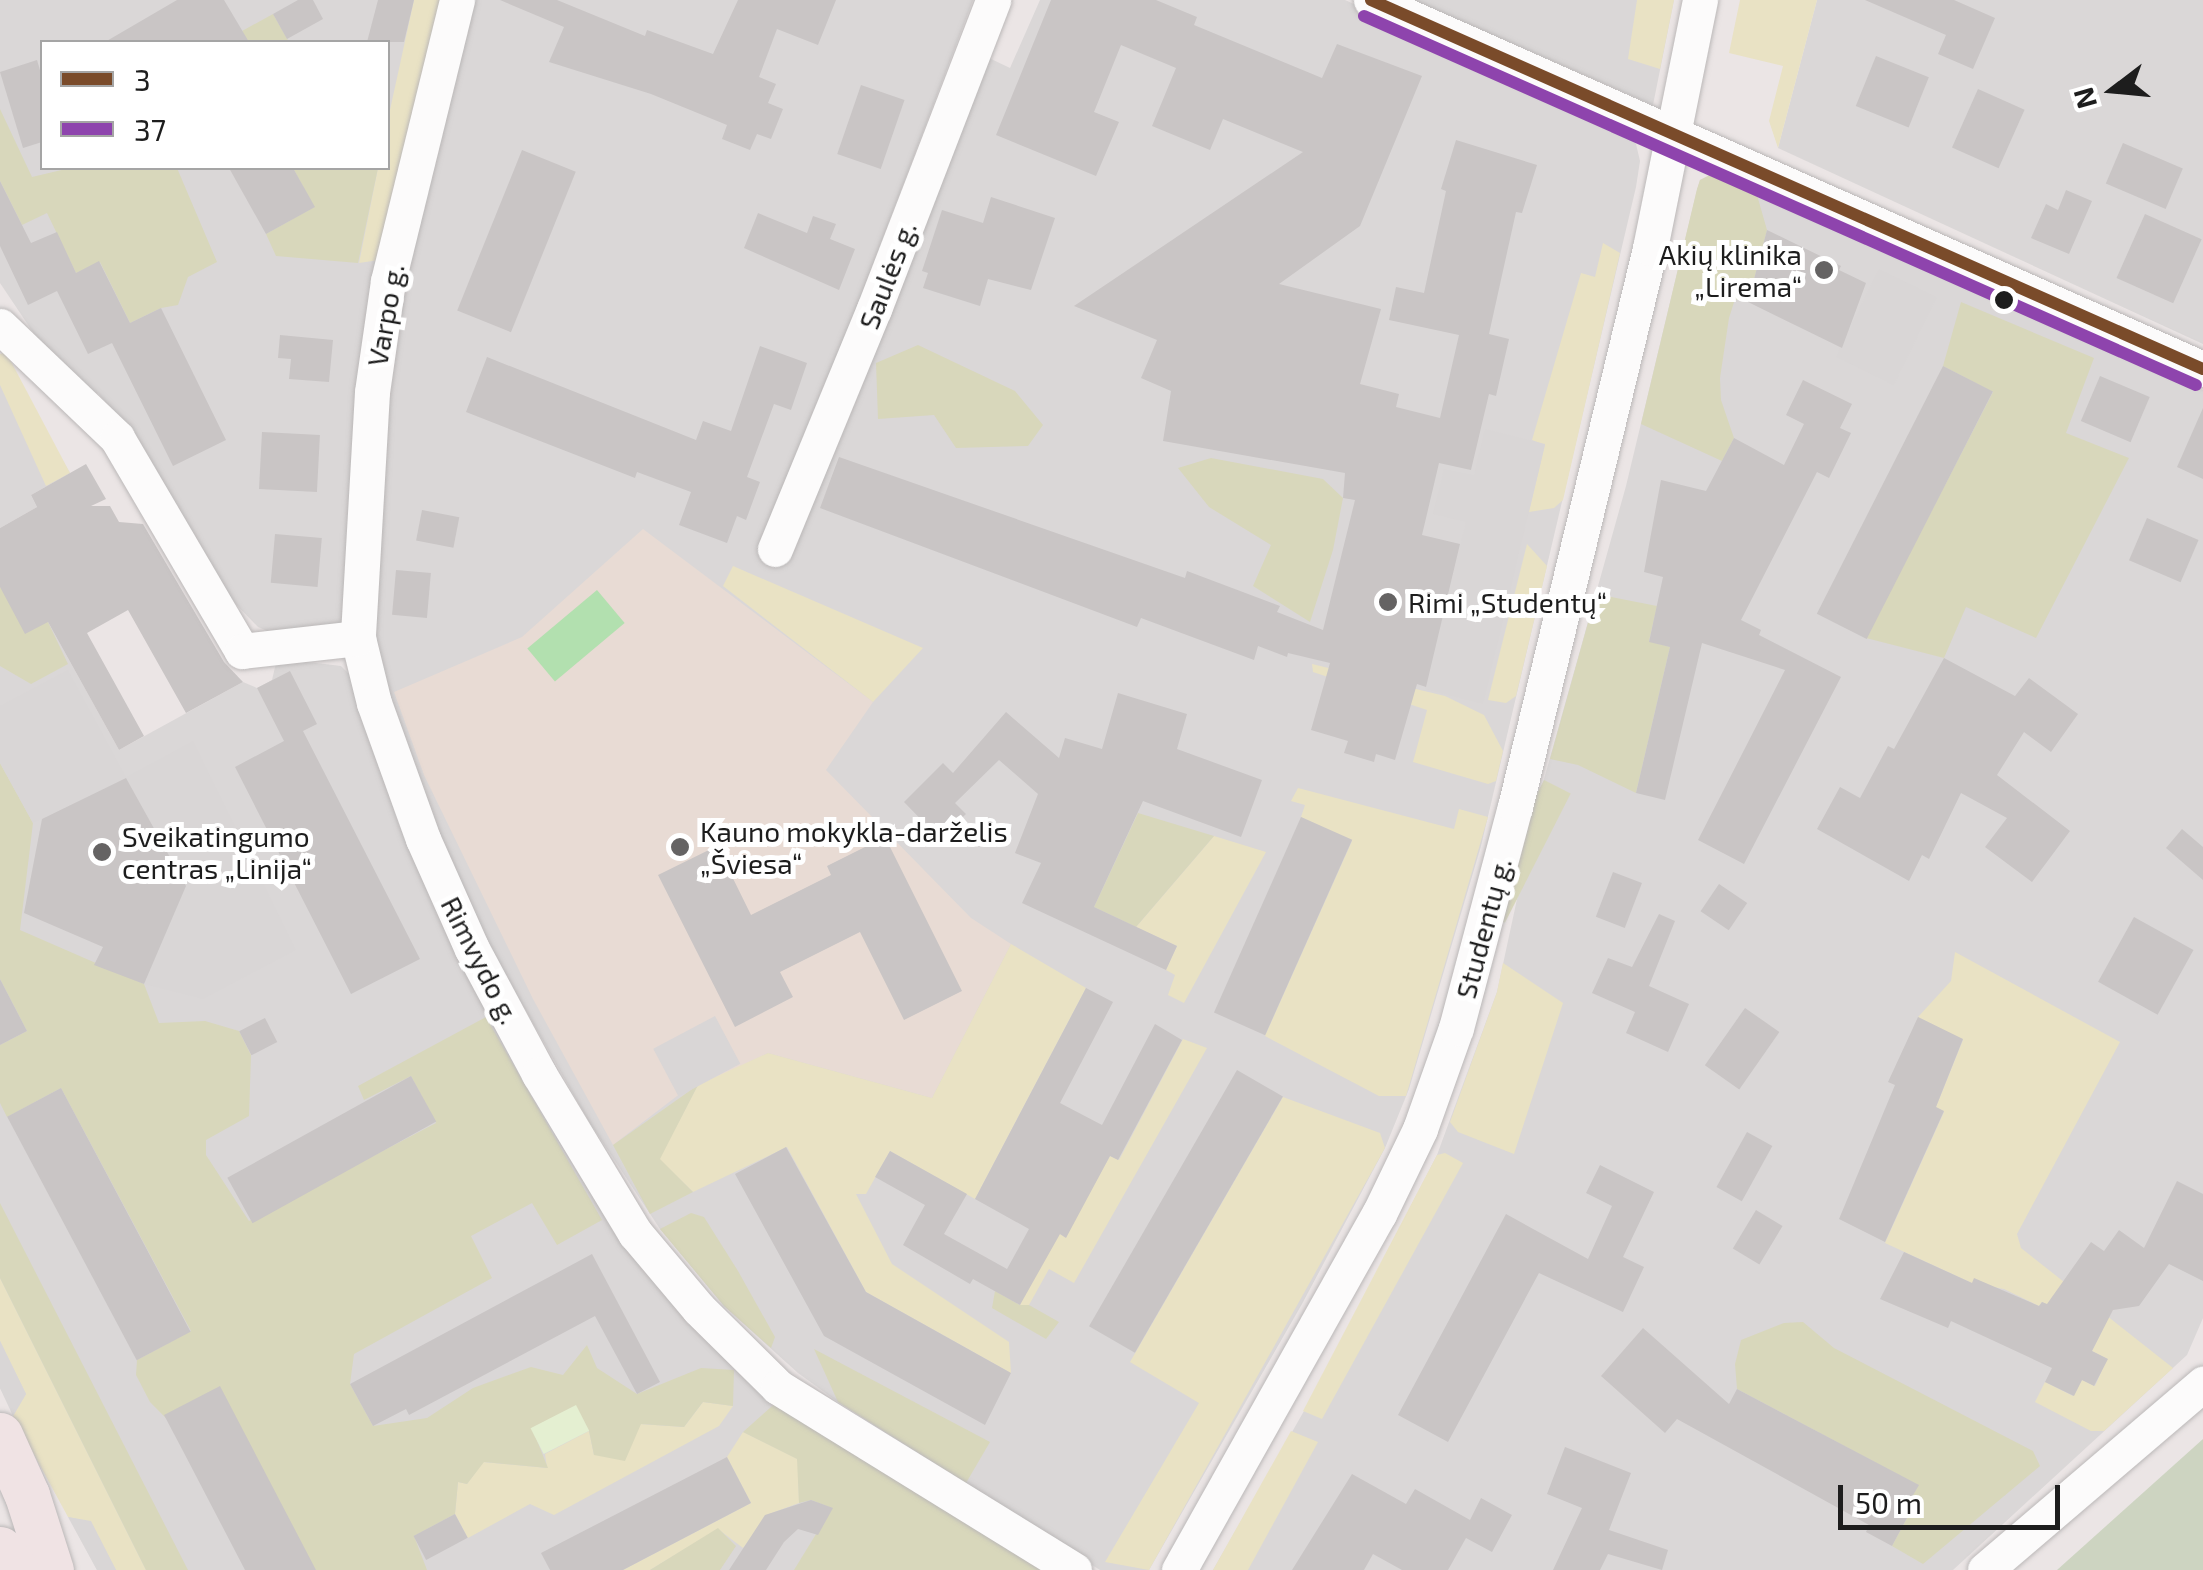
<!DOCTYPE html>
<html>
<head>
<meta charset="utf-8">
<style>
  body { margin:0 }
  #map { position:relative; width:2203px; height:1570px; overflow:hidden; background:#ebe5e5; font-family:"Exo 2",sans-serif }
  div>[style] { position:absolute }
  .residential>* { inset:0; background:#dad7d7 }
  .education>* { inset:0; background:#e8dbd4 }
  .grass>* { inset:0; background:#e9e2c4 }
  .forest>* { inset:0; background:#d8d7bb; transform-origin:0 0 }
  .cemetery>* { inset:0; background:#cdd4c1 }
  .park>* { inset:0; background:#e4efd1; transform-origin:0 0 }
  .pitch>* { inset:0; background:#b2e0af; transform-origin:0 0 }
  .parking>* { inset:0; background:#d9d6d6; transform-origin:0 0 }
  .building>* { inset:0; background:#c9c5c5; transform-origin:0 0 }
  .roads { filter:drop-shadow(0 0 2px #bbb8b8) drop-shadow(0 0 2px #bbb8b8) }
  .minor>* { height:35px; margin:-17.5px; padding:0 17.5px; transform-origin:17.5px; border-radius:17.5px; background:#fcfbfb }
  .major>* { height:45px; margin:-22.5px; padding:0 22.5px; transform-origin:22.5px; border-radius:22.5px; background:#f0e3e4 }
  .bus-1>* { height:12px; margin:-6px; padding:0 6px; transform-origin:6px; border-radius:6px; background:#7a4b2a }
  .bus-2>* { height:12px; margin:-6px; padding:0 6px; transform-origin:6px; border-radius:6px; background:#8e44ad }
  .dots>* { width:28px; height:28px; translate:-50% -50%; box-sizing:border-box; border:5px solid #fff; border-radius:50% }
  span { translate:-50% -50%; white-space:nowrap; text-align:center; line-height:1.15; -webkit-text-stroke:10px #fff; paint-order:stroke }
  .poi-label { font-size:28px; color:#1d1d1d }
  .right { translate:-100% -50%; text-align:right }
  .left { translate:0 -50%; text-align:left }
  .street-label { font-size:28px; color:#1d1d1d }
  .legend { position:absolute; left:40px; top:40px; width:350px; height:130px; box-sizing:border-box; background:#fff; border:2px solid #a5a5a5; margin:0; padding:12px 18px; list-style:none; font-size:30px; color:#1d1d1d }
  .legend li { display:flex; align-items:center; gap:20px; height:50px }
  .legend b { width:50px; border:2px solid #a5a5a5 }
  .north { position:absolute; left:2063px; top:40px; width:100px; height:100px; -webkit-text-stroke:8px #fff; paint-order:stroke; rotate:254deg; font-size:28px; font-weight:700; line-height:40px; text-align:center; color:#1d1d1d }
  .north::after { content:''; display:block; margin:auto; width:35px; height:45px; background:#1d1d1d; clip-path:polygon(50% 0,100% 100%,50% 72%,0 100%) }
  .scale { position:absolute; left:1838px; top:1485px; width:222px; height:45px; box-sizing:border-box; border:5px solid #1d1d1d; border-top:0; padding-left:12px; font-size:30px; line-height:35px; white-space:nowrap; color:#1d1d1d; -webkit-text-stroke:8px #fff; paint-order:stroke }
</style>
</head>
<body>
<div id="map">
  <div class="residential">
    <div style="clip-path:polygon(evenodd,0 0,447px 0,346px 624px,272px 633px,258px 627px,229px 597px,120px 420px,98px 393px,81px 404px,0 283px,0 0,42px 42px,388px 42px,388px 168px,42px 168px,42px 42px)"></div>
    <div style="clip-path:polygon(474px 0,973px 0,782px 504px,989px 58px,1010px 68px,1040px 0,1345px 0,1620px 125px,1636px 144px,1640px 161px,1636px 187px,1481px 846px,1409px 1089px,1385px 1148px,1302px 1304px,1149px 1570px,1100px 1570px,838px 1402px,798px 1373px,724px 1306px,660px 1229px,588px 1120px,495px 956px,415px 784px,370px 640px,386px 429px,405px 282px)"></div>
    <div style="clip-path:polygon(1413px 0,1674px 0,1653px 105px)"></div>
    <div style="clip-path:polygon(1817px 0,2203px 0,2203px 344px,1778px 148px)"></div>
    <div style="clip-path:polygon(1710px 175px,1730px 176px,2203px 390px,2203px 1318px,2187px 1355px,1953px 1570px,1213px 1570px,1324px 1376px,1437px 1155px,1497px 992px,1539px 797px,1626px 486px,1697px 190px,1700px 180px)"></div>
    <div style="clip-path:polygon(0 354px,70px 473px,31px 495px,37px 507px,0 528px)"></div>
    <div style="clip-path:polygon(0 587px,48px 622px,119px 750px,243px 682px,257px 688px,272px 680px,276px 663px,283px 659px,341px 666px,351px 676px,365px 715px,398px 823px,442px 916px,651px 1269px,1050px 1570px,97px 1570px,0 1388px)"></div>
  </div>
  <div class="education">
    <div style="clip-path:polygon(643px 529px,873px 702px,826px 770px,971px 918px,1011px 944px,932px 1098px,768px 1053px,677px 1096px,613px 1145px,533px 999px,424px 775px,394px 692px,522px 637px)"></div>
  </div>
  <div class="grass">
    <div style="clip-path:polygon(414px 0,440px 0,379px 260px,359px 263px,378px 168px,388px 168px,388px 119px)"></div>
    <div style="clip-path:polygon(1637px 0,1674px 0,1660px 69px,1628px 59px)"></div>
    <div style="clip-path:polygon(1740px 0,1817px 0,1778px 148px,1769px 121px,1783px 66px,1729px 53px)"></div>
    <div style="clip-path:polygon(1603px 243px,1620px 253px,1563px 500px,1554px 508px,1529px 512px,1545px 445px,1532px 440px,1581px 273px,1595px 277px)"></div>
    <div style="clip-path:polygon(6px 352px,70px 473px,46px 486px,0 385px,0 354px)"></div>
    <div style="clip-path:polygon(1527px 544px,1547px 566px,1516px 696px,1506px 703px,1488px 700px)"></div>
    <div style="clip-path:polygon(733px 566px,923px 648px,873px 702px,723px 586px)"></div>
    <div style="clip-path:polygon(1312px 664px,1445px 696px,1484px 715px,1503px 751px,1496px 781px,1488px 784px,1413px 762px,1427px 710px,1313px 672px)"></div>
    <div style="clip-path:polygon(1298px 788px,1454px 829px,1459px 809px,1488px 817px,1406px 1096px,1379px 1096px,1265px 1036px,1352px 841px,1301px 817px,1305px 805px,1291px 801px)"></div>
    <div style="clip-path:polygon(1214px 836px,1266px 852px,1184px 1003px,1168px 995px,1175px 975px,1166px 970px,1177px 946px,1136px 927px)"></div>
    <div style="clip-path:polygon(1011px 944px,1086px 988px,975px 1199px,890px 1151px,866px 1194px,856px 1194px,892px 1264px,1009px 1342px,1011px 1373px,866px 1292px,787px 1147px,693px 1192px,659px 1159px,698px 1085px,768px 1053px,932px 1098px)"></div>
    <div style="clip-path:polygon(1955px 952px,2120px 1042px,2017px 1234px,2021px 1248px,2173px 1368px,2104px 1431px,2091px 1431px,2035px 1402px,2045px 1382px,2073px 1396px,2082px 1380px,2095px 1386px,2107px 1359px,2092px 1351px,2102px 1331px,2042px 1302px,2039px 1306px,2004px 1289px,1972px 1283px,1885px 1243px,1944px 1112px,1936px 1107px,1963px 1040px,1918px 1017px,1951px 981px)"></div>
    <div style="clip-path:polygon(1503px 963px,1563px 1003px,1514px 1154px,1458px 1132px,1450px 1122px,1497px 992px)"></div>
    <div style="clip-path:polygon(1183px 1039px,1207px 1048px,1074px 1283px,1049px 1269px,1029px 1305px,1020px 1305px,1042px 1224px,1065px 1237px,1110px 1156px,1119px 1160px)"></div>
    <div style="clip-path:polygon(1283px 1097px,1380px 1133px,1385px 1148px,1149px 1570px,1105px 1562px,1199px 1403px,1130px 1362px)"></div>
    <div style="clip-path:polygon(1445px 1153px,1463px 1163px,1322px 1419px,1303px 1411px,1437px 1155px)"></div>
    <div style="clip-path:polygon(0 1278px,146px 1570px,116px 1570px,91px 1522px,68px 1517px,13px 1416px,26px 1394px,0 1341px)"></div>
    <div style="clip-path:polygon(703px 1402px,733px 1406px,719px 1426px,554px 1515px,530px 1504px,468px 1538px,455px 1514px,458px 1482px,467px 1484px,483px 1462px,547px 1468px,545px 1454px,589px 1431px,594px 1455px,640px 1424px,684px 1427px)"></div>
    <div style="clip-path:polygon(1291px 1431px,1318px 1442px,1248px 1570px,1213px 1570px)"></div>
    <div style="clip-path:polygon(743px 1432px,798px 1459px,799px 1503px,769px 1514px,743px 1548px,718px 1529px,650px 1570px,623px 1570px,751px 1503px,727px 1457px)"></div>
  </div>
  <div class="forest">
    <div style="clip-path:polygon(273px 14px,289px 42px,236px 42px,245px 37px,242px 31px)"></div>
    <div style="clip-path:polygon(0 109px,32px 177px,70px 168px,177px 168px,217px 262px,188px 277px,178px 305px,161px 308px,130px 323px,100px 262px,76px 273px,47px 213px,22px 225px,0 181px)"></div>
    <div style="clip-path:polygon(293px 168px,378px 168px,358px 263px,276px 256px,266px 234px,314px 207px)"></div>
    <div style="clip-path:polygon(1710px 175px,1730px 176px,1755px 188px,1767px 230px,1748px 302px,1735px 299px,1729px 318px,1720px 378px,1721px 400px,1734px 438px,1722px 461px,1641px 424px,1697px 189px,1700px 180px)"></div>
    <div style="clip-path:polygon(1961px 302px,2094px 358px,2066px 433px,2129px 458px,2036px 638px,1966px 607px,1944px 658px,1866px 638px,1993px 392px,1943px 366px)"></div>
    <div style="clip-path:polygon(918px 345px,1015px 391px,1043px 425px,1028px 446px,956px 448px,934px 415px,878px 419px,876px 363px)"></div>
    <div style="clip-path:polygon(1211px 458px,1323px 479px,1343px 498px,1333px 550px,1310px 622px,1253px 586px,1271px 545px,1209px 507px,1178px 468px)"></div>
    <div style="clip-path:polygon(0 587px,48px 622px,68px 664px,31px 684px,0 666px)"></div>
    <div style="clip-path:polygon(1596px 594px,1657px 606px,1649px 641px,1670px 647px,1636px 793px,1578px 765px,1550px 759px)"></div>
    <div style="clip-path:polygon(0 763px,33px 823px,20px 930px,144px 984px,159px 1023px,205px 1021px,239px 1031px,251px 1055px,249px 1116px,206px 1140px,206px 1155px,249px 1221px,436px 1123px,411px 1076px,364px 1100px,358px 1086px,486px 1017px,602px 1220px,557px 1245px,532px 1203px,471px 1236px,492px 1278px,354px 1354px,350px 1384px,373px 1426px,427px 1418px,473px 1388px,531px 1367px,563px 1375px,587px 1345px,597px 1368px,637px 1394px,701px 1368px,734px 1370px,733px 1406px,703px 1402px,684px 1427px,641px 1424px,625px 1461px,594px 1455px,589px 1431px,575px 1406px,532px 1428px,548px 1468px,484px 1462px,467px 1484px,458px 1482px,455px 1514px,414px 1536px,427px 1570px,316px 1570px,150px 1402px,136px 1375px,137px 1360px,191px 1331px,61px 1088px,7px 1117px,0 1103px,0 1045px,27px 1031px,0 979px)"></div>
    <div style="left:1544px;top:780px;width:30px;height:145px;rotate:27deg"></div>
    <div style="clip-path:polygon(1138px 813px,1214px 836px,1136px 927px,1094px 907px)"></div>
    <div style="clip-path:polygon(698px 1085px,660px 1159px,693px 1192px,650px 1214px,613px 1145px)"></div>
    <div style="clip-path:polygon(0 1203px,188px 1570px,146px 1570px,0 1278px)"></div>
    <div style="clip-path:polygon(691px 1213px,704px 1217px,738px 1271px,775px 1337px,771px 1348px,724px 1306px,660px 1229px)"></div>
    <div style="clip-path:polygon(995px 1291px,1020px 1305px,1029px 1305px,1059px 1322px,1046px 1339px,992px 1308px)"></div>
    <div style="clip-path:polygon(1803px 1322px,1834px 1348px,2033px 1451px,2040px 1466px,1923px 1564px,1892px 1546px,1914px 1505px,1909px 1502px,1918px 1485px,1737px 1389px,1735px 1364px,1741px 1340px,1784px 1323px)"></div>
    <div style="clip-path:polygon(814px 1349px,990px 1442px,966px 1483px,838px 1402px)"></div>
    <div style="clip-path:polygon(780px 1399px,1050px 1570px,794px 1570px,832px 1508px,811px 1500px,799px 1503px,797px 1459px,743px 1432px)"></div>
    <div style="clip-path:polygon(718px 1528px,736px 1546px,720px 1570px,650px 1570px)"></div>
  </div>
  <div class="cemetery">
    <div style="clip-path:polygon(2203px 1439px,2203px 1570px,2057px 1570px)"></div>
  </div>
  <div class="park">
    <div style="left:576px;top:1405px;width:29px;height:51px;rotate:63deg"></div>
  </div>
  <div class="pitch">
    <div style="left:597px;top:590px;width:43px;height:91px;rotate:50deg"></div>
  </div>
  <div class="parking">
    <div style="left:1879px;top:269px;width:64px;height:98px;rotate:26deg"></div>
    <div style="clip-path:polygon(1485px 429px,1545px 444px,1483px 704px,1425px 689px,1466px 522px,1433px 514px,1444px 469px,1474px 475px)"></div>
    <div style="clip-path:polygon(68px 670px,126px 777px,193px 741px,296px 950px,203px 999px,144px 984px,186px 885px,126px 778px,33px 823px,0 763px,0 706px)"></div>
    <div style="left:715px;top:1016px;width:54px;height:70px;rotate:62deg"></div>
    <div style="clip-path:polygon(0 1341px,26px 1394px,13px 1416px,0 1388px)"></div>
    <div style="clip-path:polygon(68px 1517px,91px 1521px,116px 1570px,97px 1570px)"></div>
  </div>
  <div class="building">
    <div style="clip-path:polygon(177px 0,224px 0,249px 42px,105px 42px)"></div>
    <div style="clip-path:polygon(298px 0,313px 0,323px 19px,287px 39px,273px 14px)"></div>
    <div style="clip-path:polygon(378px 0,414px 0,404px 42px,367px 42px)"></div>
    <div style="clip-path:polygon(500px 0,557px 0,645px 36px,647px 30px,713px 54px,738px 0,836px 0,818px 45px,777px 29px,759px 77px,776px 84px,768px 103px,783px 109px,771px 139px,757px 134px,750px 150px,722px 139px,727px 125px,651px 94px,549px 62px,564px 27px)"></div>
    <div style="clip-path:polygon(1051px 0,1156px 0,1197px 17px,1194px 25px,1322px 78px,1337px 44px,1422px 76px,1360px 226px,1279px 284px,1381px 309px,1360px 384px,1399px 394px,1396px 407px,1440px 418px,1459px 335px,1389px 320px,1396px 287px,1424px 293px,1446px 191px,1441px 189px,1456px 140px,1537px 165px,1522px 213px,1516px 212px,1489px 334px,1509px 339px,1496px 396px,1489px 394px,1471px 470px,1439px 463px,1422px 535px,1460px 544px,1426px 687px,1417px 684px,1395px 760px,1376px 754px,1374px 762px,1344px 753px,1348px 741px,1311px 730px,1330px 663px,1288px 653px,1287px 657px,1258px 646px,1254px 660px,1141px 618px,1137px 627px,820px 508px,839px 457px,1185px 578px,1187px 571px,1280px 606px,1277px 612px,1323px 630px,1355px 500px,1343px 498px,1345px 473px,1163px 441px,1171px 391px,1141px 378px,1157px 340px,1074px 306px,1303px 152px,1223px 119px,1210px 150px,1152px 126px,1176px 68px,1121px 45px,1094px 112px,1119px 122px,1096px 176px,996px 135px)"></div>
    <div style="clip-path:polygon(1865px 0,1954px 0,1995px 18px,1973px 69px,1938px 54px,1946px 35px)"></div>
    <div style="left:1876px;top:56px;width:57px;height:54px;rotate:22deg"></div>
    <div style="clip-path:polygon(37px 60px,42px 77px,42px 142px,23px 148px,0 72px)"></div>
    <div style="left:861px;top:85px;width:46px;height:73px;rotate:19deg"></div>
    <div style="left:1978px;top:89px;width:51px;height:64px;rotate:24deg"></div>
    <div style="left:2123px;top:143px;width:65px;height:44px;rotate:23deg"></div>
    <div style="left:522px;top:150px;width:58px;height:173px;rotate:22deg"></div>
    <div style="clip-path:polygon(229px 168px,293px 168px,315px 207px,266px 234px)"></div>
    <div style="clip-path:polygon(0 181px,31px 243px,57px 232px,76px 273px,99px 261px,130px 323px,161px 308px,226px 440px,173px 466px,112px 343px,88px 354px,57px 291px,28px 305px,0 246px)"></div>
    <div style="clip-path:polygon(2066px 190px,2092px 201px,2069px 254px,2031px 238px,2046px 204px,2058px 210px)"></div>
    <div style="clip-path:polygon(991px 197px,1055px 218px,1031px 290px,988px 279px,980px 306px,923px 288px,928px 273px,922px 271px,942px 210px,983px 223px)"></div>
    <div style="clip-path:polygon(758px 213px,807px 233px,813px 216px,836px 224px,830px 239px,855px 249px,839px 290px,744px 248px)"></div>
    <div style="left:2145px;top:214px;width:62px;height:70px;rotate:24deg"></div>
    <div style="clip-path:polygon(1767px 230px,1841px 266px,1839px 270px,1866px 283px,1842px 348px,1748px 302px)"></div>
    <div style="clip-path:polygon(280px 335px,333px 340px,329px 382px,289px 379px,291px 359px,278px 358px)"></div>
    <div style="clip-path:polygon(760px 346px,807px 363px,791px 410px,774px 404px,747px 477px,760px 482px,746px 520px,737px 516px,727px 543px,679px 525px,691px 492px,637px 472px,635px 478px,466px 412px,487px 357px,696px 440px,703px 421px,731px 431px)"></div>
    <div style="left:1943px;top:366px;width:56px;height:278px;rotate:27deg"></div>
    <div style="left:2100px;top:376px;width:54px;height:49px;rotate:23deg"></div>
    <div style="clip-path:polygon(1803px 380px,1852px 404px,1840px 428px,1851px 433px,1829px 478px,1817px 472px,1741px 620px,1761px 630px,1759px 635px,1841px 677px,1744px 864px,1698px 840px,1785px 670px,1702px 643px,1665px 800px,1636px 793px,1670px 647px,1649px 642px,1663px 577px,1644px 572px,1661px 480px,1706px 491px,1734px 438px,1784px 465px,1804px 424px,1786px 415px)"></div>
    <div style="clip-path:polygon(2203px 408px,2203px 479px,2177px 467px)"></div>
    <div style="left:262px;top:432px;width:58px;height:57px;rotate:3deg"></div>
    <div style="clip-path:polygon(86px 464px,106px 499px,91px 506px,110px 506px,119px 522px,143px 524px,224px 662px,243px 682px,186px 713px,128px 610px,87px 633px,144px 736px,119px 750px,48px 622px,25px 634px,0 587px,0 528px,37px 507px,31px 495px)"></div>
    <div style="left:422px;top:510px;width:38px;height:31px;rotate:11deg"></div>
    <div style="left:2147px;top:518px;width:56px;height:46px;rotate:23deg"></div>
    <div style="left:275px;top:534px;width:47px;height:49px;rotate:5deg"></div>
    <div style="left:396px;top:570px;width:35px;height:45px;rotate:5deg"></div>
    <div style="clip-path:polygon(1944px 658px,2015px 696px,2029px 678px,2078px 714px,2051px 752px,2024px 732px,1997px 775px,2070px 831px,2032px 882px,1985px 847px,2007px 818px,1961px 793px,1929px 859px,1922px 855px,1909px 881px,1817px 829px,1840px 787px,1860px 798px,1888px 746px,1894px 749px)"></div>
    <div style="clip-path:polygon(290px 671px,317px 724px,303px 731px,420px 959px,351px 994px,235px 767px,284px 741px,257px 688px)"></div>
    <div style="clip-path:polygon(1118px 693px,1187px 714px,1177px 749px,1262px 780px,1241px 837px,1143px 801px,1094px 907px,1177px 946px,1166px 970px,1022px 903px,1041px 863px,1015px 853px,1038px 794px,999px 760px,955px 803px,966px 814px,940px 839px,904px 802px,943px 763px,953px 773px,1006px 712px,1059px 758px,1065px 738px,1102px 749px)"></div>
    <div style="clip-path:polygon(126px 778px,186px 886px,144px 984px,94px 965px,103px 947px,24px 913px,42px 819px)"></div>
    <div style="left:1301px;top:817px;width:56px;height:214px;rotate:24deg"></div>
    <div style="clip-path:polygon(2182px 829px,2203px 847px,2203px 880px,2166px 848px)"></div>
    <div style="clip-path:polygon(885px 837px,962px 991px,904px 1020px,860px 932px,780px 972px,793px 997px,735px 1027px,658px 875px,717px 846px,751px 915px,831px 875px,827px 866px)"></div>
    <div style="left:1613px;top:872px;width:31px;height:48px;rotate:21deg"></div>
    <div style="left:1719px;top:884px;width:34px;height:33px;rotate:34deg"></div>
    <div style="clip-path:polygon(1659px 914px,1675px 921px,1649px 986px,1689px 1004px,1668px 1052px,1626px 1033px,1635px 1012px,1592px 993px,1608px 958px,1632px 967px)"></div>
    <div style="left:2134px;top:917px;width:68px;height:74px;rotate:29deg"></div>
    <div style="clip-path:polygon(0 979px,27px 1031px,0 1045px)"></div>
    <div style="clip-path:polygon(1086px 988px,1113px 1002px,1060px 1103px,1102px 1125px,1155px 1024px,1182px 1040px,1118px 1160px,1110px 1156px,1066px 1238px,1060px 1234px,1020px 1305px,973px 1279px,970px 1284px,903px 1245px,925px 1205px,875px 1177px,890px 1151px,967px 1194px,944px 1234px,1007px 1269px,1029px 1229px,975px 1199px)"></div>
    <div style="left:1745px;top:1008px;width:42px;height:70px;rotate:35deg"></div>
    <div style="clip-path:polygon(1918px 1017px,1963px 1039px,1936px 1107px,1944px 1111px,1885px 1242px,1839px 1219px,1895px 1085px,1888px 1082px)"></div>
    <div style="left:265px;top:1018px;width:27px;height:29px;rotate:63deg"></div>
    <div style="left:1237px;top:1070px;width:53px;height:296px;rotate:30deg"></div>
    <div style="left:411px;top:1076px;width:52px;height:210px;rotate:61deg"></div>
    <div style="left:61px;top:1088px;width:276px;height:61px;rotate:62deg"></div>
    <div style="left:1747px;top:1132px;width:29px;height:63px;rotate:29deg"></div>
    <div style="clip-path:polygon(786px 1147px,866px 1292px,1011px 1373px,985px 1425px,824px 1336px,735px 1174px)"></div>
    <div style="clip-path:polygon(1600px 1165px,1654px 1192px,1623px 1257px,1644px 1267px,1623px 1312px,1539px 1273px,1448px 1442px,1398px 1415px,1506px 1214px,1588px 1259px,1612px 1206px,1586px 1193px)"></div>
    <div style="clip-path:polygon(2177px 1181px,2203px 1194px,2203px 1281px,2169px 1264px,2139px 1306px,2113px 1310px,2092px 1351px,2108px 1359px,2094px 1386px,2082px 1380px,2074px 1396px,2045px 1382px,2052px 1368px,1951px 1321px,1948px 1328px,1880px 1299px,1904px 1252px,1972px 1283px,1974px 1278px,2039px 1306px,2042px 1302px,2047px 1304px,2091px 1242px,2104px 1251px,2119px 1230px,2144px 1248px)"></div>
    <div style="left:1756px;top:1210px;width:31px;height:45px;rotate:31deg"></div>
    <div style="clip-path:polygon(592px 1254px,660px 1382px,637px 1394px,595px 1316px,409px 1415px,406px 1409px,373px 1426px,350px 1384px)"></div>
    <div style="clip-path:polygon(1643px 1328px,1729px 1404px,1737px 1389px,1919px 1485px,1909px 1502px,1914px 1505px,1892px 1546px,1866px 1532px,1869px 1525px,1677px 1419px,1665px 1433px,1601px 1376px)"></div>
    <div style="clip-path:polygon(220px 1386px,316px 1570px,245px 1570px,183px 1451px,164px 1415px)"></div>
    <div style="clip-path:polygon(1565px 1447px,1631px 1473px,1609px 1530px,1668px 1550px,1662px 1570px,1608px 1554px,1600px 1570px,1553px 1570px,1582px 1508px,1547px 1494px)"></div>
    <div style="clip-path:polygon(727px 1457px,751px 1503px,623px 1570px,550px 1570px,541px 1553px)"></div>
    <div style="clip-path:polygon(1352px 1474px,1406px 1504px,1415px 1489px,1470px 1520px,1481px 1498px,1512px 1515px,1492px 1552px,1466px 1538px,1448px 1570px,1402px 1570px,1373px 1554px,1364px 1570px,1292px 1570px)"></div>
    <div style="clip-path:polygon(811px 1500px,833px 1508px,818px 1535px,798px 1529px,784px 1542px,766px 1570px,729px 1570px,765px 1515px)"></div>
    <div style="left:455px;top:1514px;width:27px;height:47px;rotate:62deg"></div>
  </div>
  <div class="roads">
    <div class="minor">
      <div style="left:457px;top:0;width:289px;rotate:103.8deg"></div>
      <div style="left:388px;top:281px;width:112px;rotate:98.2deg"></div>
      <div style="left:372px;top:392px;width:246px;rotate:93.3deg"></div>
      <div style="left:358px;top:638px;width:67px;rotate:76.2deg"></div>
      <div style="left:374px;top:703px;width:145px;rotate:70.2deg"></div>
      <div style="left:423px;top:839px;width:120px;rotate:66deg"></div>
      <div style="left:472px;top:949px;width:142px;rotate:61.8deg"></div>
      <div style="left:539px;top:1074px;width:186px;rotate:58.9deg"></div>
      <div style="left:635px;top:1233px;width:99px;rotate:49.9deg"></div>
      <div style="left:699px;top:1309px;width:111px;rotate:44.6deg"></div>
      <div style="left:778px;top:1387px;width:348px;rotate:31.7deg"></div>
      <div style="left:1371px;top:0;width:910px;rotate:23.92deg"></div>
      <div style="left:0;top:326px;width:162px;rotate:43.7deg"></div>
      <div style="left:117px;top:438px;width:247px;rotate:59.6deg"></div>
      <div style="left:242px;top:651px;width:117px;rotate:-6.4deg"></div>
      <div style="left:775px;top:549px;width:260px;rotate:-67.6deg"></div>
      <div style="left:874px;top:309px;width:331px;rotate:-68.9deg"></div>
      <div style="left:1179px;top:1570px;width:408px;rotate:-60.7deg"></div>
      <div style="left:1379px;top:1214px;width:94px;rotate:-64.2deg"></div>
      <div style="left:1420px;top:1129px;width:107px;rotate:-70.4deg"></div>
      <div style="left:1456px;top:1028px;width:229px;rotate:-75.1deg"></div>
      <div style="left:1515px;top:807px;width:575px;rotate:-76.42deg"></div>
      <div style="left:1650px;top:248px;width:253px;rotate:-78.6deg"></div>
      <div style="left:1985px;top:1570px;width:287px;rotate:-40.5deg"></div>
    </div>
    <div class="major">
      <div style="left:0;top:1435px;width:66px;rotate:65.8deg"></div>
      <div style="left:27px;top:1495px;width:79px;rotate:72.3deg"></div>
      <div style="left:0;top:1549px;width:26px;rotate:53deg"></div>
    </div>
  </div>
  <div class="bus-1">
    <div style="left:1371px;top:0;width:910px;rotate:23.92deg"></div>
  </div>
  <div class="bus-2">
    <div style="left:1364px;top:16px;width:910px;rotate:23.92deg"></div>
  </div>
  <div class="dots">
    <div style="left:1824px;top:270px;background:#656363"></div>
    <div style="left:2004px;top:300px;background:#1d1d1d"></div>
    <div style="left:1388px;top:602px;background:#656363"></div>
    <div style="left:680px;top:847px;background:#656363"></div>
    <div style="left:102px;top:852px;background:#656363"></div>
  </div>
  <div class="poi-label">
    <span class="right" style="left:1802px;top:270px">Akių klinika<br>„Lirema“</span>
    <span class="left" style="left:1408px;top:602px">Rimi „Studentų“</span>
    <span class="left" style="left:700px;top:847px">Kauno mokykla-darželis<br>„Šviesa“</span>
    <span class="left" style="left:122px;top:852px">Sveikatingumo<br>centras „Linija“</span>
  </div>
  <div class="street-label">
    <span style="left:887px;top:275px;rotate:-69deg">Saulės g.</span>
    <span style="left:385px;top:315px;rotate:-80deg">Varpo g.</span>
    <span style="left:1483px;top:928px;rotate:-75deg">Studentų g.</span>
    <span style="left:481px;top:960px;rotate:63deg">Rimvydo g.</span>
  </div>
  <ul class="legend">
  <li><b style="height:12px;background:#7a4b2a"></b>3</li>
  <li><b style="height:12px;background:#8e44ad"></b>37</li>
  </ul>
  <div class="north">N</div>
  <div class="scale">50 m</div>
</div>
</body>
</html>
